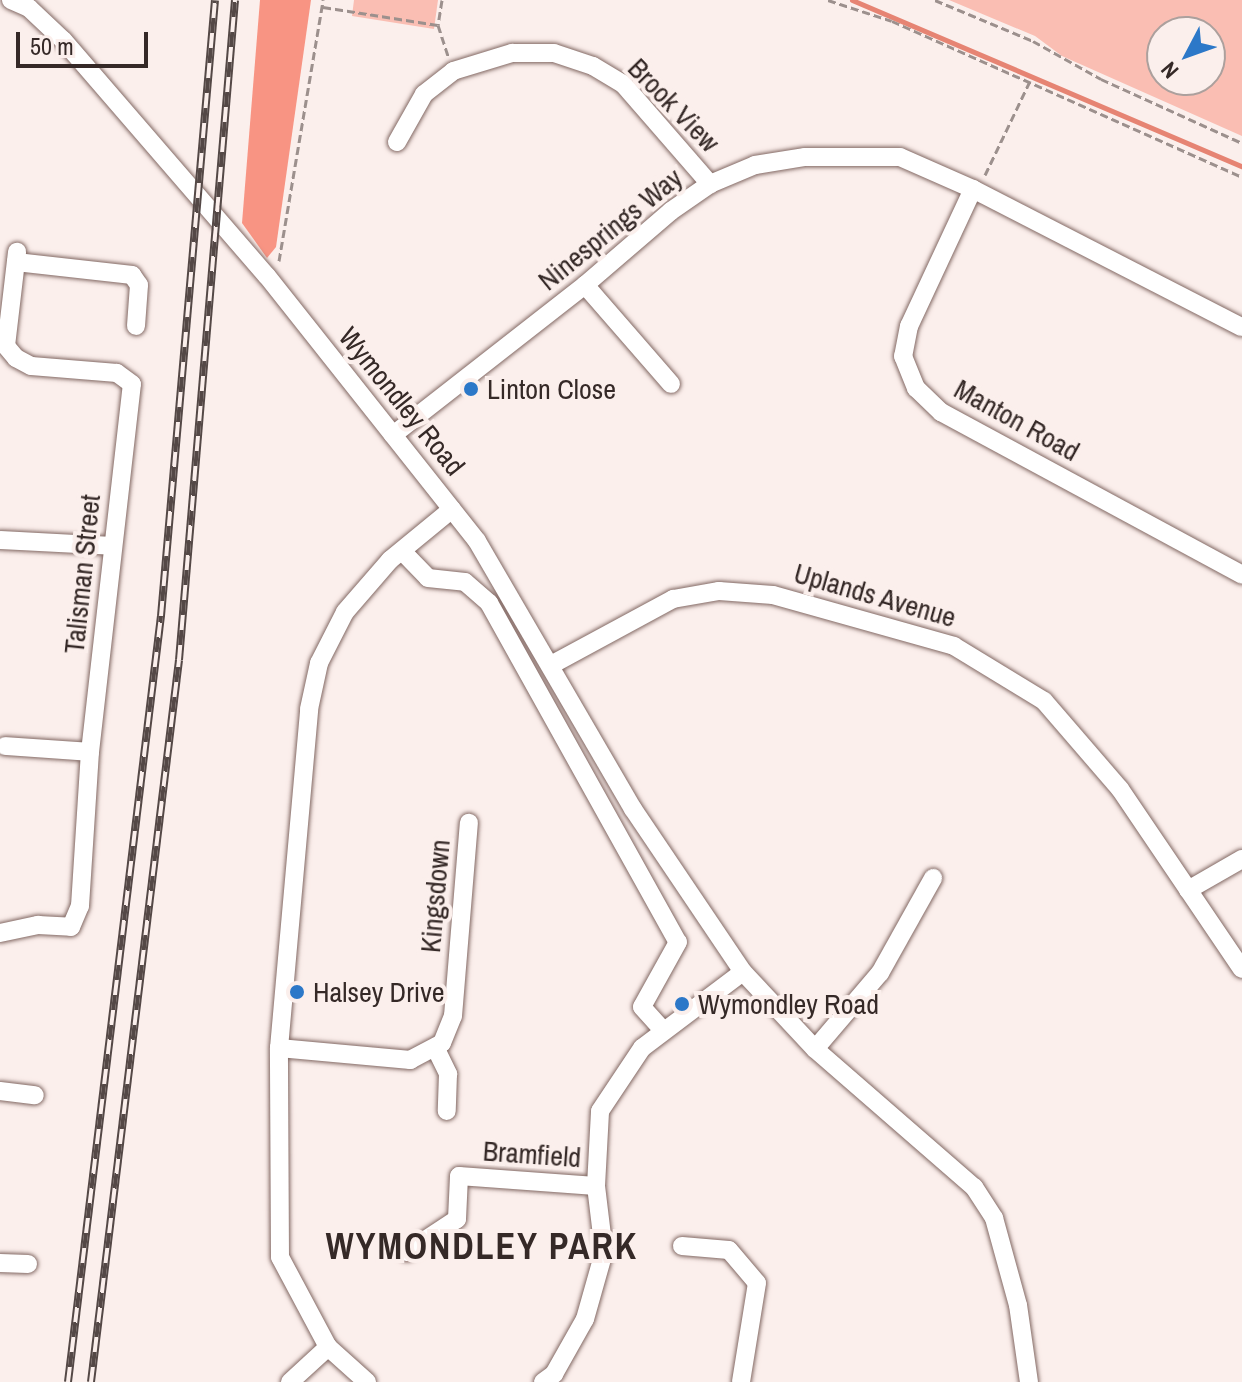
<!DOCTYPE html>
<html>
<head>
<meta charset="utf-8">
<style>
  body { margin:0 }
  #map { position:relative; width:1242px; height:1382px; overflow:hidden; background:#fbefec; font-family:"Archivo Narrow",sans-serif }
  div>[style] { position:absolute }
  .green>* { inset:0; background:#fabeb3 }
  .forest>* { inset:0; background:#f89483 }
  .stream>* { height:5px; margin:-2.5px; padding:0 2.5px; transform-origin:2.5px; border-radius:2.5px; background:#e68473 }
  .path>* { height:3px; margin-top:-1.5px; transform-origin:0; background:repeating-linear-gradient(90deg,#9c908d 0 8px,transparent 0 12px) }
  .roads { filter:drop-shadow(0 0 2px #826863) drop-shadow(0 0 2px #826863) }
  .minor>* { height:18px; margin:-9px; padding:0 9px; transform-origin:9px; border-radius:9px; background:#fff }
  .rail>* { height:8px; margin-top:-4px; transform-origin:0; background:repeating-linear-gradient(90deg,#fbefec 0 15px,#544846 0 30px); box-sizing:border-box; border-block:2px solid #544846 }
  .dots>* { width:22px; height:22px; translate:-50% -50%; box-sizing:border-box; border:4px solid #fbefec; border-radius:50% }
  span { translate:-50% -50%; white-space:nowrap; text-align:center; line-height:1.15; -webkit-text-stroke:8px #fbefec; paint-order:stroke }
  .street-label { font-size:28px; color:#352927 }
  .poi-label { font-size:28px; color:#352927 }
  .left { translate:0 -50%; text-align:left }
  .district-label { font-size:36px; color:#352927; font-weight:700; letter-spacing:2px }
  .north { position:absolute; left:1146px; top:16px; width:80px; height:80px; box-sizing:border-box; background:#fbefec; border:2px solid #aca09d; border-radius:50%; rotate:229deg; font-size:22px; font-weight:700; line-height:32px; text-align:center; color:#352927 }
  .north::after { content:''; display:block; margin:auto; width:28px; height:36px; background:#2c78c8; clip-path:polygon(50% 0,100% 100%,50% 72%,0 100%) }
  .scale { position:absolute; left:16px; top:32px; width:132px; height:36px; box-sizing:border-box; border:4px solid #352927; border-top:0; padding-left:10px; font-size:24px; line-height:28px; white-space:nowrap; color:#352927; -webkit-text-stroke:6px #fbefec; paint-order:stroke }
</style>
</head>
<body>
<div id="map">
  <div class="green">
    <div style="clip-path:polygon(354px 0,438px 0,434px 29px,352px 16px)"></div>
    <div style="clip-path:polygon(evenodd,949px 0,1242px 0,1242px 136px,1062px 56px,1035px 36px,949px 0,1162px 32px,1210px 32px,1210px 80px,1162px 80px,1162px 32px)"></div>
  </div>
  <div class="forest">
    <div style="clip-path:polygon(260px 0,311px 0,276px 247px,267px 258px,242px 223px)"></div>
  </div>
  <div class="stream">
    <div style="left:852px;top:0;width:424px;rotate:23.1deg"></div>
  </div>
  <div class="path">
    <div style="left:442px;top:0;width:25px;rotate:99deg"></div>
    <div style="left:438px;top:25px;width:33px;rotate:72deg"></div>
    <div style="left:828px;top:0;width:67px;rotate:18.2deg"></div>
    <div style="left:892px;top:21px;width:383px;rotate:24deg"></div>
    <div style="left:935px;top:0;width:106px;rotate:22.7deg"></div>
    <div style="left:1033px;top:41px;width:78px;rotate:29.2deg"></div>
    <div style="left:1101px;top:79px;width:155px;rotate:24.4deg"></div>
    <div style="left:323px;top:7px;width:116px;rotate:8.9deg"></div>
    <div style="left:985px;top:175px;width:104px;rotate:-64.4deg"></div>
    <div style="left:279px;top:261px;width:265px;rotate:-80.4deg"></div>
  </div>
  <div class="roads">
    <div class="minor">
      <div style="left:11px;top:0;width:20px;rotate:24deg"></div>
      <div style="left:29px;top:8px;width:47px;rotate:43.3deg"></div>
      <div style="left:63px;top:40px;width:312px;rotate:49.2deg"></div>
      <div style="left:267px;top:276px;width:338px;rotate:51.6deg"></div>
      <div style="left:477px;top:541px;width:310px;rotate:59.8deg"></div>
      <div style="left:633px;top:809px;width:197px;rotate:56deg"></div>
      <div style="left:743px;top:972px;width:105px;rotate:46.9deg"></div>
      <div style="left:815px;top:1049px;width:211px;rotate:41deg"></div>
      <div style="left:974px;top:1187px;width:37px;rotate:57deg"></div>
      <div style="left:994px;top:1218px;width:90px;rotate:74.6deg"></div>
      <div style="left:1018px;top:1305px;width:78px;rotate:81.9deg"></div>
      <div style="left:397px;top:142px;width:55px;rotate:-60.6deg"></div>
      <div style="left:424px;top:94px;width:37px;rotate:-38deg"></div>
      <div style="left:453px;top:71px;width:62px;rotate:-17deg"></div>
      <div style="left:512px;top:53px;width:42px"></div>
      <div style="left:554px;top:53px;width:41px;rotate:18.4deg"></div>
      <div style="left:593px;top:66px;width:35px;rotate:31deg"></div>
      <div style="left:623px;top:84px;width:133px;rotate:49deg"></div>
      <div style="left:973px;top:189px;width:151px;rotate:115deg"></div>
      <div style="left:909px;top:326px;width:31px;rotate:101deg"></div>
      <div style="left:903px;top:356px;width:35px;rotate:68deg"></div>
      <div style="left:916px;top:388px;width:35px;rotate:44deg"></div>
      <div style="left:941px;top:412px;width:342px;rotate:28.4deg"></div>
      <div style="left:16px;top:262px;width:117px;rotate:6.4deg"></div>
      <div style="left:132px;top:275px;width:12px;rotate:55deg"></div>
      <div style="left:139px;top:285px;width:41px;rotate:94.2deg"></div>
      <div style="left:585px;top:285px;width:131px;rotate:49deg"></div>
      <div style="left:393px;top:435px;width:244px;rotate:-38deg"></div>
      <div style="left:585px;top:285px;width:113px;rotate:-40.7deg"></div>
      <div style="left:671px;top:211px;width:47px;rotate:-34.7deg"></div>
      <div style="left:710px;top:184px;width:49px;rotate:-22.9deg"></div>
      <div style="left:755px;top:165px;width:51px;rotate:-9.1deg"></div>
      <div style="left:805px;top:157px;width:95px"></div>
      <div style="left:900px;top:157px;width:80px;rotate:23.7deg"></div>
      <div style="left:973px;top:189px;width:302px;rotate:27.2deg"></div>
      <div style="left:0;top:540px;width:113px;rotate:3deg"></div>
      <div style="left:402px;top:551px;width:37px;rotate:46deg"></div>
      <div style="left:428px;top:578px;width:37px;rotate:6deg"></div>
      <div style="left:465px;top:582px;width:32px;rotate:41deg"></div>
      <div style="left:489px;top:603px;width:388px;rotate:60.9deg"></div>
      <div style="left:678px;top:942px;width:74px;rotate:119deg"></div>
      <div style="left:642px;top:1007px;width:31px;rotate:48deg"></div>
      <div style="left:551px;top:665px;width:139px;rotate:-28.4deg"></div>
      <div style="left:673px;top:599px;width:47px;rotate:-9.9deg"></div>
      <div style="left:719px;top:591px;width:54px;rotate:4.2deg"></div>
      <div style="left:773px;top:595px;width:188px;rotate:15.7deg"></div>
      <div style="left:954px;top:646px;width:105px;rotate:31.4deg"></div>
      <div style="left:1044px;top:701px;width:116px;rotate:49.2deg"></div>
      <div style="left:1120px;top:789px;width:217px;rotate:55.9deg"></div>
      <div style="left:5px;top:746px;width:85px;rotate:4deg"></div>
      <div style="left:1188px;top:890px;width:62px;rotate:-29.9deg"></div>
      <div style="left:0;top:933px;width:39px;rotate:-12deg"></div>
      <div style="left:38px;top:925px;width:33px;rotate:3deg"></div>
      <div style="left:71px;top:927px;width:23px;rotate:-67deg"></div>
      <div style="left:80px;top:906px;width:154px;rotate:-86.3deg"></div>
      <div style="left:90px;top:752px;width:370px;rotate:-83.5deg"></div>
      <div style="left:132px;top:384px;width:19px;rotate:-144deg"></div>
      <div style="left:117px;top:373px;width:86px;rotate:-175.3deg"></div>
      <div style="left:31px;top:366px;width:17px;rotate:-152deg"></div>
      <div style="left:16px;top:358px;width:16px;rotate:-130deg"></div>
      <div style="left:6px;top:346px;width:95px;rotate:-83.3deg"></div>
      <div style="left:279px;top:1048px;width:132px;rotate:5.2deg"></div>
      <div style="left:410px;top:1060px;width:36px;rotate:-28deg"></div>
      <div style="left:442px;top:1043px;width:29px;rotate:-68deg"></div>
      <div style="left:453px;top:1016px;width:194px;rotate:-85.3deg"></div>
      <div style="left:436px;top:1049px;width:28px;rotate:64deg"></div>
      <div style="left:448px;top:1074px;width:37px;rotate:92deg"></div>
      <div style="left:815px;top:1049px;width:100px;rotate:-49.5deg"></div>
      <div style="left:880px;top:973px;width:109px;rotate:-60.8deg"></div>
      <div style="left:0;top:1091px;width:35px;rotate:7deg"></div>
      <div style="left:682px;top:1246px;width:47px;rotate:4.9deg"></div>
      <div style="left:729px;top:1250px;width:43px;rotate:49.7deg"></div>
      <div style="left:757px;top:1283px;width:100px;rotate:99.2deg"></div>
      <div style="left:407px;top:1252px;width:60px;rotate:-33.4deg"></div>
      <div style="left:457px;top:1219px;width:43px;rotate:-87.3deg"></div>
      <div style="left:459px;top:1176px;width:137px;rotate:4.2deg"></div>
      <div style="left:0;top:1263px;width:28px;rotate:2deg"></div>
      <div style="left:290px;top:1382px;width:52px;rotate:-42.6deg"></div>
      <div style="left:367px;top:1382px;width:52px;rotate:-138.1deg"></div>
      <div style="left:328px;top:1347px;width:102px;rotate:-118.1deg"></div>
      <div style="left:280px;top:1257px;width:209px;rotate:-90.3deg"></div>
      <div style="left:279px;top:1048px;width:340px;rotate:-84.9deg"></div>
      <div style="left:309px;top:709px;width:47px;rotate:-77.7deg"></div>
      <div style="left:319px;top:663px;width:57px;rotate:-63deg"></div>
      <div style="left:345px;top:612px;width:69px;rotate:-49.1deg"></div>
      <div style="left:390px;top:560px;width:80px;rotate:-39.4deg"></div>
      <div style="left:543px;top:1382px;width:14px;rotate:-36deg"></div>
      <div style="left:554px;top:1374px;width:63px;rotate:-60.6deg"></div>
      <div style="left:585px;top:1319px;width:70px;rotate:-74.2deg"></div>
      <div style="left:604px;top:1252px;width:66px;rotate:-96.9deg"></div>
      <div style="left:596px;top:1186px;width:75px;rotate:-86.9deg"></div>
      <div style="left:600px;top:1111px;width:76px;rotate:-56.3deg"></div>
      <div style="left:642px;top:1048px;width:126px;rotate:-37deg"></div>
    </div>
  </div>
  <div class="rail">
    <div style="left:68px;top:1382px;width:772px;rotate:-83.08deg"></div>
    <div style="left:161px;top:616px;width:618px;rotate:-84.99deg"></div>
    <div style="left:91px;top:1382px;width:727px;rotate:-83.05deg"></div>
    <div style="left:179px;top:660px;width:662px;rotate:-85.15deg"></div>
  </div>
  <div class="dots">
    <div style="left:471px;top:389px;background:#2c78c8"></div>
    <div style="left:297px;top:992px;background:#2c78c8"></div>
    <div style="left:682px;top:1004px;background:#2c78c8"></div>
  </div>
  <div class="street-label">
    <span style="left:674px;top:105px;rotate:46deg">Brook View</span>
    <span style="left:610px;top:229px;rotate:-39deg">Ninesprings Way</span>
    <span style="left:402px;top:401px;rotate:51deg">Wymondley Road</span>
    <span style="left:1017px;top:420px;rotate:29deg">Manton Road</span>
    <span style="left:82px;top:574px;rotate:-84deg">Talisman Street</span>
    <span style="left:875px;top:595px;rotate:16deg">Uplands Avenue</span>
    <span style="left:435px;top:896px;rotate:-85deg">Kingsdown</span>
    <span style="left:532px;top:1154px;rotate:4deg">Bramfield</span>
  </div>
  <div class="poi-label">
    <span class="left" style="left:487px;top:389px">Linton Close</span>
    <span class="left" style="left:313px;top:992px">Halsey Drive</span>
    <span class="left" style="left:698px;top:1004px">Wymondley Road</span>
  </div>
  <div class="district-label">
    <span style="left:482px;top:1247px">WYMONDLEY PARK</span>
  </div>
  <div class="north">N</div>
  <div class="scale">50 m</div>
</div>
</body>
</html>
